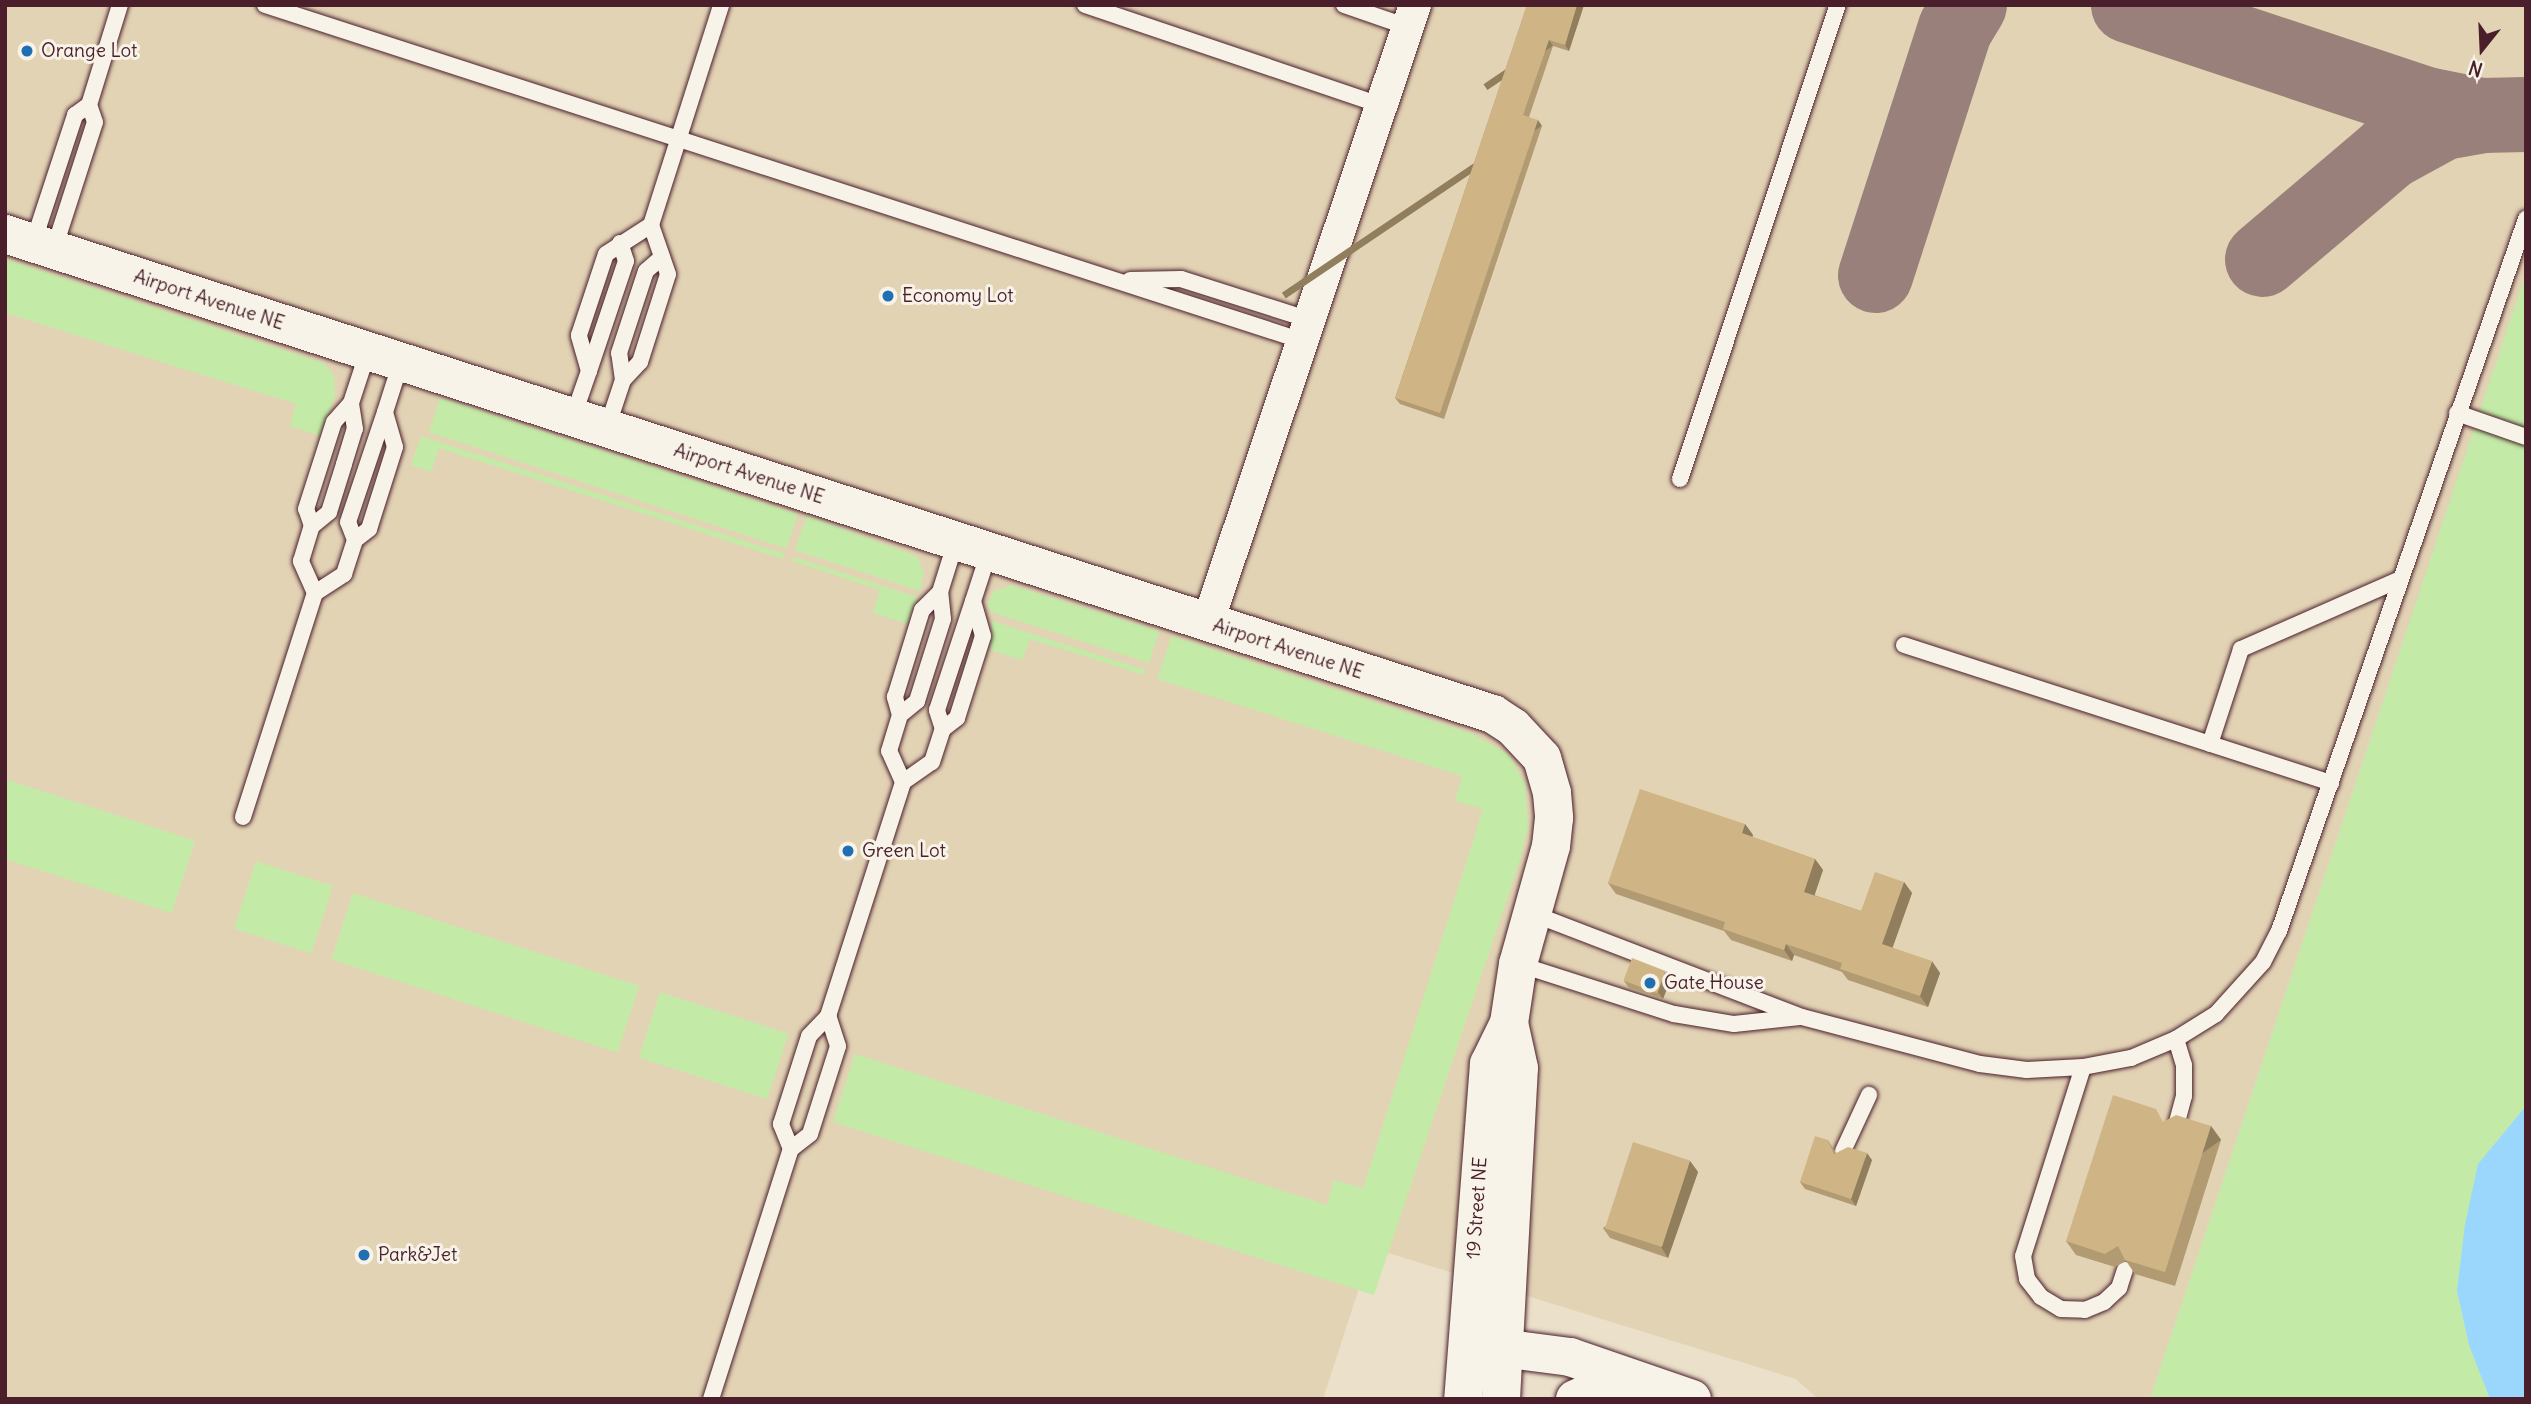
<!DOCTYPE html>
<html>
<head>
<meta charset="utf-8">
<style>
  body { margin:0 }
  #map { position:relative; width:2531px; height:1404px; overflow:hidden; background:#ebe0ca; font-family:Delius,sans-serif }
  div>[style] { position:absolute }
  .built>* { inset:0; background:#e3d3b5 }
  .green>* { inset:0; background:#c3eba7; transform-origin:0 0 }
  .water>* { inset:0; background:#9bd7fc }
  .taxiway>* { height:75px; margin:-37.5px; padding:0 37.5px; transform-origin:37.5px; border-radius:37.5px; background:#9a807a }
  .roads { filter:drop-shadow(0 0 2px #4a1f2b) drop-shadow(0 0 2px #4a1f2b) }
  .lane>* { height:16px; margin:-8px; padding:0 8px; transform-origin:8px; border-radius:8px; background:#f7f3e8 }
  .street>* { height:32px; margin:-16px; padding:0 16px; transform-origin:16px; border-radius:16px; background:#f7f3e8 }
  .secondary>* { height:38px; margin:-19px; padding:0 19px; transform-origin:19px; border-radius:19px; background:#f7f3e8 }
  .wall>* { inset:0; background:#b29b72 }
  .shaded-wall>* { inset:0; background:#917e5d; transform-origin:0 0 }
  .building>* { inset:0; background:#cfb485; transform-origin:0 0 }
  .dots>* { width:19px; height:19px; translate:-50% -50%; box-sizing:border-box; border:4px solid #f7f3e8; border-radius:50% }
  span { translate:-50% -50%; white-space:nowrap; text-align:center; line-height:1.15; -webkit-text-stroke:6px #f7f3e8; paint-order:stroke }
  .poi-label { font-size:19px; color:#4a1f2b }
  .left { translate:0 -50%; text-align:left }
  .street-label { font-size:19px; color:#4a1f2b }
  .frame { position:absolute; inset:0; border:7px solid #4a1f2b; pointer-events:none }
  .north { position:absolute; left:2447px; top:14px; width:70px; height:70px; -webkit-text-stroke:5px #f7f3e8; paint-order:stroke; rotate:198deg; font-size:19px; font-weight:700; line-height:28px; text-align:center; color:#4a1f2b }
  .north::after { content:''; display:block; margin:auto; width:24px; height:32px; background:#4a1f2b; clip-path:polygon(50% 0,100% 100%,50% 72%,0 100%) }
</style>
</head>
<body>
<div id="map">
  <div class="built">
    <div style="clip-path:polygon(5px 5px,2526px 5px,2526px 1399px,1818px 1399px,1796px 1379px,1372px 1248px,1323px 1399px,5px 1399px)"></div>
  </div>
  <div class="green">
    <div style="clip-path:polygon(5px 259px,324px 363px,334px 376px,335px 395px,321px 436px,290px 426px,296px 404px,5px 313px)"></div>
    <div style="clip-path:polygon(2526px 273px,2526px 1399px,2150px 1399px)"></div>
    <div style="left:440px;top:398px;width:376px;height:36px;rotate:18deg"></div>
    <div style="clip-path:polygon(421px 436px,785px 554px,783px 559px,439px 448px,431px 472px,411px 465px)"></div>
    <div style="clip-path:polygon(807px 516px,917px 556px,924px 573px,920px 591px,795px 550px)"></div>
    <div style="clip-path:polygon(794px 557px,917px 597px,908px 624px,873px 613px,880px 590px,792px 561px)"></div>
    <div style="clip-path:polygon(1012px 585px,1159px 631px,1149px 663px,991px 612px,987px 605px,994px 591px)"></div>
    <div style="clip-path:polygon(992px 621px,1145px 670px,1144px 675px,1030px 639px,1022px 660px,1000px 653px,990px 650px)"></div>
    <div style="clip-path:polygon(1172px 636px,1473px 734px,1508px 754px,1525px 783px,1528px 827px,1520px 860px,1374px 1295px,833px 1122px,855px 1054px,1327px 1205px,1334px 1180px,1363px 1188px,1483px 809px,1455px 801px,1462px 776px,1157px 679px)"></div>
    <div style="left:5px;top:779px;width:200px;height:76px;rotate:18deg"></div>
    <div style="left:256px;top:861px;width:81px;height:71px;rotate:18deg"></div>
    <div style="left:353px;top:893px;width:301px;height:70px;rotate:18deg"></div>
    <div style="left:660px;top:992px;width:135px;height:69px;rotate:18deg"></div>
  </div>
  <div class="water">
    <div style="clip-path:polygon(2526px 1106px,2526px 1399px,2490px 1399px,2469px 1345px,2457px 1291px,2465px 1224px,2478px 1164px)"></div>
  </div>
  <div class="taxiway">
    <div style="left:2128px;top:5px;width:314px;rotate:18.4deg"></div>
    <div style="left:2426px;top:104px;width:56px;rotate:11.3deg"></div>
    <div style="left:2481px;top:115px;width:45px;rotate:-1.3deg"></div>
    <div style="left:2262px;top:259px;width:165px;rotate:-40.3deg"></div>
    <div style="left:2388px;top:152px;width:63px;rotate:-28.6deg"></div>
    <div style="left:2443px;top:122px;width:39px;rotate:-10deg"></div>
    <div style="left:1875px;top:275px;width:260px;rotate:-72.1deg"></div>
    <div style="left:1955px;top:28px;width:27px;rotate:-59deg"></div>
  </div>
  <div class="roads">
    <div class="lane">
      <div style="left:265px;top:5px;width:1091px;rotate:17.94deg"></div>
      <div style="left:1085px;top:5px;width:311px;rotate:18.7deg"></div>
      <div style="left:1344px;top:5px;width:68px;rotate:19deg"></div>
      <div style="left:33px;top:243px;width:135px;rotate:-71.8deg"></div>
      <div style="left:75px;top:115px;width:17px;rotate:-36deg"></div>
      <div style="left:54px;top:249px;width:133px;rotate:-72.1deg"></div>
      <div style="left:95px;top:122px;width:18px;rotate:-109deg"></div>
      <div style="left:89px;top:105px;width:105px;rotate:-72.8deg"></div>
      <div style="left:1130px;top:280px;width:51px;rotate:-1.1deg"></div>
      <div style="left:1181px;top:279px;width:135px;rotate:17.6deg"></div>
      <div style="left:589px;top:371px;width:116px;rotate:-71.4deg"></div>
      <div style="left:626px;top:261px;width:19px;rotate:-108deg"></div>
      <div style="left:623px;top:380px;width:27px;rotate:-98deg"></div>
      <div style="left:619px;top:353px;width:86px;rotate:-71.8deg"></div>
      <div style="left:646px;top:271px;width:21px;rotate:-41deg"></div>
      <div style="left:2457px;top:413px;width:73px;rotate:19.2deg"></div>
      <div style="left:573px;top:417px;width:49px;rotate:-70.8deg"></div>
      <div style="left:589px;top:371px;width:37px;rotate:-106deg"></div>
      <div style="left:579px;top:335px;width:85px;rotate:-71.6deg"></div>
      <div style="left:606px;top:254px;width:54px;rotate:-32.8deg"></div>
      <div style="left:607px;top:428px;width:51px;rotate:-71.6deg"></div>
      <div style="left:623px;top:380px;width:25px;rotate:-47deg"></div>
      <div style="left:640px;top:362px;width:92px;rotate:-72.3deg"></div>
      <div style="left:668px;top:274px;width:52px;rotate:-109.1deg"></div>
      <div style="left:651px;top:225px;width:231px;rotate:-72.3deg"></div>
      <div style="left:1680px;top:479px;width:500px;rotate:-71.6deg"></div>
      <div style="left:312px;top:526px;width:22px;rotate:-39deg"></div>
      <div style="left:329px;top:512px;width:50px;rotate:-72.6deg"></div>
      <div style="left:344px;top:464px;width:37px;rotate:-73deg"></div>
      <div style="left:355px;top:429px;width:26px;rotate:-99deg"></div>
      <div style="left:355px;top:540px;width:19px;rotate:-111deg"></div>
      <div style="left:348px;top:522px;width:116px;rotate:-71.4deg"></div>
      <div style="left:315px;top:593px;width:35px;rotate:-114deg"></div>
      <div style="left:301px;top:561px;width:37px;rotate:-73deg"></div>
      <div style="left:312px;top:526px;width:18px;rotate:-109deg"></div>
      <div style="left:306px;top:509px;width:91px;rotate:-72.2deg"></div>
      <div style="left:334px;top:422px;width:25px;rotate:-48deg"></div>
      <div style="left:351px;top:403px;width:55px;rotate:-71.9deg"></div>
      <div style="left:1904px;top:645px;width:449px;rotate:17.9deg"></div>
      <div style="left:900px;top:715px;width:22px;rotate:-39deg"></div>
      <div style="left:917px;top:701px;width:86px;rotate:-72.4deg"></div>
      <div style="left:943px;top:619px;width:27px;rotate:-96deg"></div>
      <div style="left:943px;top:729px;width:20px;rotate:-108deg"></div>
      <div style="left:937px;top:710px;width:115px;rotate:-71.7deg"></div>
      <div style="left:2210px;top:744px;width:100px;rotate:-71.9deg"></div>
      <div style="left:2241px;top:649px;width:171px;rotate:-23.7deg"></div>
      <div style="left:903px;top:782px;width:34px;rotate:-114deg"></div>
      <div style="left:889px;top:751px;width:38px;rotate:-73deg"></div>
      <div style="left:900px;top:715px;width:19px;rotate:-106deg"></div>
      <div style="left:895px;top:697px;width:91px;rotate:-72.8deg"></div>
      <div style="left:922px;top:610px;width:25px;rotate:-45deg"></div>
      <div style="left:940px;top:592px;width:53px;rotate:-72.6deg"></div>
      <div style="left:243px;top:817px;width:235px;rotate:-72.2deg"></div>
      <div style="left:315px;top:593px;width:35px;rotate:-33deg"></div>
      <div style="left:344px;top:574px;width:36px;rotate:-72deg"></div>
      <div style="left:355px;top:540px;width:18px;rotate:-38deg"></div>
      <div style="left:369px;top:529px;width:86px;rotate:-72.4deg"></div>
      <div style="left:395px;top:447px;width:36px;rotate:-106deg"></div>
      <div style="left:385px;top:412px;width:52px;rotate:-72.3deg"></div>
      <div style="left:1531px;top:913px;width:290px;rotate:21deg"></div>
      <div style="left:1802px;top:1017px;width:184px;rotate:14.8deg"></div>
      <div style="left:1980px;top:1064px;width:47px;rotate:7.3deg"></div>
      <div style="left:2027px;top:1070px;width:56px;rotate:-3.1deg"></div>
      <div style="left:2083px;top:1067px;width:49px;rotate:-10.6deg"></div>
      <div style="left:2131px;top:1058px;width:49px;rotate:-22.9deg"></div>
      <div style="left:2176px;top:1039px;width:47px;rotate:-32deg"></div>
      <div style="left:2216px;top:1014px;width:70px;rotate:-47.9deg"></div>
      <div style="left:2263px;top:962px;width:35px;rotate:-63deg"></div>
      <div style="left:2279px;top:931px;width:754px;rotate:-70.87deg"></div>
      <div style="left:1518px;top:964px;width:164px;rotate:17.8deg"></div>
      <div style="left:1674px;top:1014px;width:61px;rotate:9.5deg"></div>
      <div style="left:1734px;top:1024px;width:66px;rotate:-6.1deg"></div>
      <div style="left:2176px;top:1039px;width:27px;rotate:73deg"></div>
      <div style="left:2184px;top:1065px;width:31px;rotate:90deg"></div>
      <div style="left:2184px;top:1096px;width:31px;rotate:105deg"></div>
      <div style="left:2083px;top:1067px;width:198px;rotate:107.6deg"></div>
      <div style="left:2023px;top:1256px;width:23px;rotate:80deg"></div>
      <div style="left:2027px;top:1279px;width:23px;rotate:52deg"></div>
      <div style="left:2041px;top:1297px;width:23px;rotate:31deg"></div>
      <div style="left:2061px;top:1309px;width:24px;rotate:2deg"></div>
      <div style="left:2085px;top:1310px;width:21px;rotate:-23deg"></div>
      <div style="left:2104px;top:1302px;width:21px;rotate:-43deg"></div>
      <div style="left:2119px;top:1288px;width:19px;rotate:-72deg"></div>
      <div style="left:791px;top:1149px;width:27px;rotate:-112deg"></div>
      <div style="left:781px;top:1124px;width:92px;rotate:-72.3deg"></div>
      <div style="left:809px;top:1036px;width:28px;rotate:-46deg"></div>
      <div style="left:828px;top:1016px;width:246px;rotate:-72.2deg"></div>
      <div style="left:903px;top:782px;width:35px;rotate:-35deg"></div>
      <div style="left:932px;top:762px;width:35px;rotate:-72deg"></div>
      <div style="left:943px;top:729px;width:18px;rotate:-38deg"></div>
      <div style="left:957px;top:718px;width:86px;rotate:-72.4deg"></div>
      <div style="left:983px;top:636px;width:36px;rotate:-106deg"></div>
      <div style="left:973px;top:601px;width:52px;rotate:-71.9deg"></div>
      <div style="left:1843px;top:1151px;width:62px;rotate:-65.1deg"></div>
      <div style="left:711px;top:1399px;width:262px;rotate:-72.3deg"></div>
      <div style="left:791px;top:1149px;width:24px;rotate:-38deg"></div>
      <div style="left:810px;top:1134px;width:92px;rotate:-72.3deg"></div>
      <div style="left:838px;top:1046px;width:32px;rotate:-108deg"></div>
    </div>
    <div class="street">
      <div style="left:1208px;top:622px;width:651px;rotate:-71.45deg"></div>
    </div>
    <div class="secondary">
      <div style="left:5px;top:234px;width:1564px;rotate:17.88deg"></div>
      <div style="left:1493px;top:714px;width:24px;rotate:33deg"></div>
      <div style="left:1513px;top:727px;width:42px;rotate:46.9deg"></div>
      <div style="left:1542px;top:758px;width:36px;rotate:74deg"></div>
      <div style="left:1552px;top:793px;width:25px;rotate:85deg"></div>
      <div style="left:1554px;top:818px;width:28px;rotate:96deg"></div>
      <div style="left:1551px;top:846px;width:123px;rotate:105.6deg"></div>
      <div style="left:1518px;top:964px;width:60px;rotate:98.7deg"></div>
      <div style="left:1509px;top:1023px;width:46px;rotate:116deg"></div>
      <div style="left:1489px;top:1064px;width:336px;rotate:94.4deg"></div>
      <div style="left:1478px;top:1345px;width:93px;rotate:7.4deg"></div>
      <div style="left:1570px;top:1357px;width:129px;rotate:19deg"></div>
      <div style="left:1501px;top:1399px;width:331px;rotate:-86.9deg"></div>
      <div style="left:1519px;top:1068px;width:46px;rotate:-102.5deg"></div>
      <div style="left:1575px;top:1399px;width:27px;rotate:-24deg"></div>
      <div style="left:1600px;top:1388px;width:40px;rotate:-8.5deg"></div>
    </div>
  </div>
  <div class="wall">
    <div style="clip-path:polygon(1527px 5px,1584px 5px,1569px 51px,1553px 46px,1529px 117px,1542px 126px,1444px 419px,1400px 404px,1395px 398px)"></div>
    <div style="clip-path:polygon(1745px 824px,1753px 835px,1752px 837px,1815px 859px,1823px 870px,1814px 895px,1861px 911px,1904px 882px,1912px 893px,1892px 948px,1940px 973px,1928px 1007px,1848px 980px,1842px 972px,1794px 955px,1792px 961px,1731px 940px,1724px 931px,1616px 894px,1608px 883px)"></div>
    <div style="clip-path:polygon(1671px 978px,1663px 999px,1629px 988px,1624px 981px)"></div>
    <div style="clip-path:polygon(2165px 1121px,2211px 1126px,2221px 1140px,2175px 1286px,2135px 1274px,2126px 1261px,2115px 1267px,2076px 1255px,2066px 1241px)"></div>
    <div style="clip-path:polygon(1828px 1140px,1836px 1153px,1872px 1160px,1856px 1206px,1805px 1189px,1800px 1182px)"></div>
    <div style="clip-path:polygon(1690px 1161px,1698px 1172px,1668px 1258px,1610px 1238px,1603px 1228px)"></div>
  </div>
  <div class="shaded-wall">
    <div style="clip-path:polygon(1577px 5px,1584px 5px,1569px 51px,1565px 45px)"></div>
    <div style="left:1549px;top:40px;width:7px;height:79px;rotate:56deg"></div>
    <div style="left:1538px;top:120px;width:7px;height:309px;rotate:56deg"></div>
    <div style="clip-path:polygon(1745px 824px,1753px 835px,1750px 844px,1742px 833px)"></div>
    <div style="clip-path:polygon(1815px 859px,1823px 870px,1812px 903px,1804px 892px)"></div>
    <div style="clip-path:polygon(1904px 882px,1912px 893px,1890px 955px,1882px 944px)"></div>
    <div style="clip-path:polygon(1786px 944px,1794px 955px,1792px 961px,1784px 950px)"></div>
    <div style="clip-path:polygon(1932px 961px,1940px 973px,1928px 1007px,1920px 996px)"></div>
    <div style="clip-path:polygon(1666px 971px,1671px 978px,1663px 999px,1658px 992px)"></div>
    <div style="left:2211px;top:1126px;width:17px;height:153px;rotate:54deg"></div>
    <div style="clip-path:polygon(1867px 1153px,1872px 1160px,1856px 1206px,1851px 1199px)"></div>
    <div style="clip-path:polygon(1690px 1161px,1698px 1172px,1668px 1258px,1661px 1247px)"></div>
  </div>
  <div class="building">
    <div style="clip-path:polygon(1527px 5px,1577px 5px,1565px 45px,1549px 40px,1523px 115px,1538px 120px,1440px 413px,1395px 398px)"></div>
    <div style="clip-path:polygon(1640px 789px,1745px 824px,1742px 833px,1815px 859px,1804px 892px,1861px 911px,1875px 872px,1904px 882px,1882px 944px,1932px 961px,1920px 996px,1840px 969px,1842px 963px,1786px 944px,1784px 950px,1723px 929px,1725px 922px,1608px 883px)"></div>
    <div style="left:1632px;top:958px;width:36px;height:24px;rotate:21deg"></div>
    <div style="clip-path:polygon(2113px 1095px,2156px 1109px,2163px 1122px,2176px 1115px,2211px 1126px,2165px 1272px,2125px 1260px,2118px 1246px,2105px 1254px,2066px 1241px)"></div>
    <div style="clip-path:polygon(1815px 1136px,1828px 1140px,1834px 1154px,1848px 1147px,1867px 1153px,1851px 1199px,1800px 1182px)"></div>
    <div style="left:1633px;top:1142px;width:60px;height:91px;rotate:18deg"></div>
  </div>
  <div class="dots">
    <div style="left:27px;top:51px;background:#1f6fb2"></div>
    <div style="left:888px;top:296px;background:#1f6fb2"></div>
    <div style="left:848px;top:851px;background:#1f6fb2"></div>
    <div style="left:1650px;top:983px;background:#1f6fb2"></div>
    <div style="left:364px;top:1255px;background:#1f6fb2"></div>
  </div>
  <div class="poi-label">
    <span class="left" style="left:41px;top:51px">Orange Lot</span>
    <span class="left" style="left:902px;top:296px">Economy Lot</span>
    <span class="left" style="left:862px;top:851px">Green Lot</span>
    <span class="left" style="left:1664px;top:983px">Gate House</span>
    <span class="left" style="left:378px;top:1255px">Park&amp;Jet</span>
  </div>
  <div class="street-label">
    <span style="left:209px;top:300px;rotate:18deg">Airport Avenue NE</span>
    <span style="left:749px;top:474px;rotate:18deg">Airport Avenue NE</span>
    <span style="left:1288px;top:649px;rotate:18deg">Airport Avenue NE</span>
    <span style="left:1477px;top:1208px;rotate:-86deg">19 Street NE</span>
  </div>
  <div class="frame"></div>
  <div class="north">N</div>
</div>
</body>
</html>
